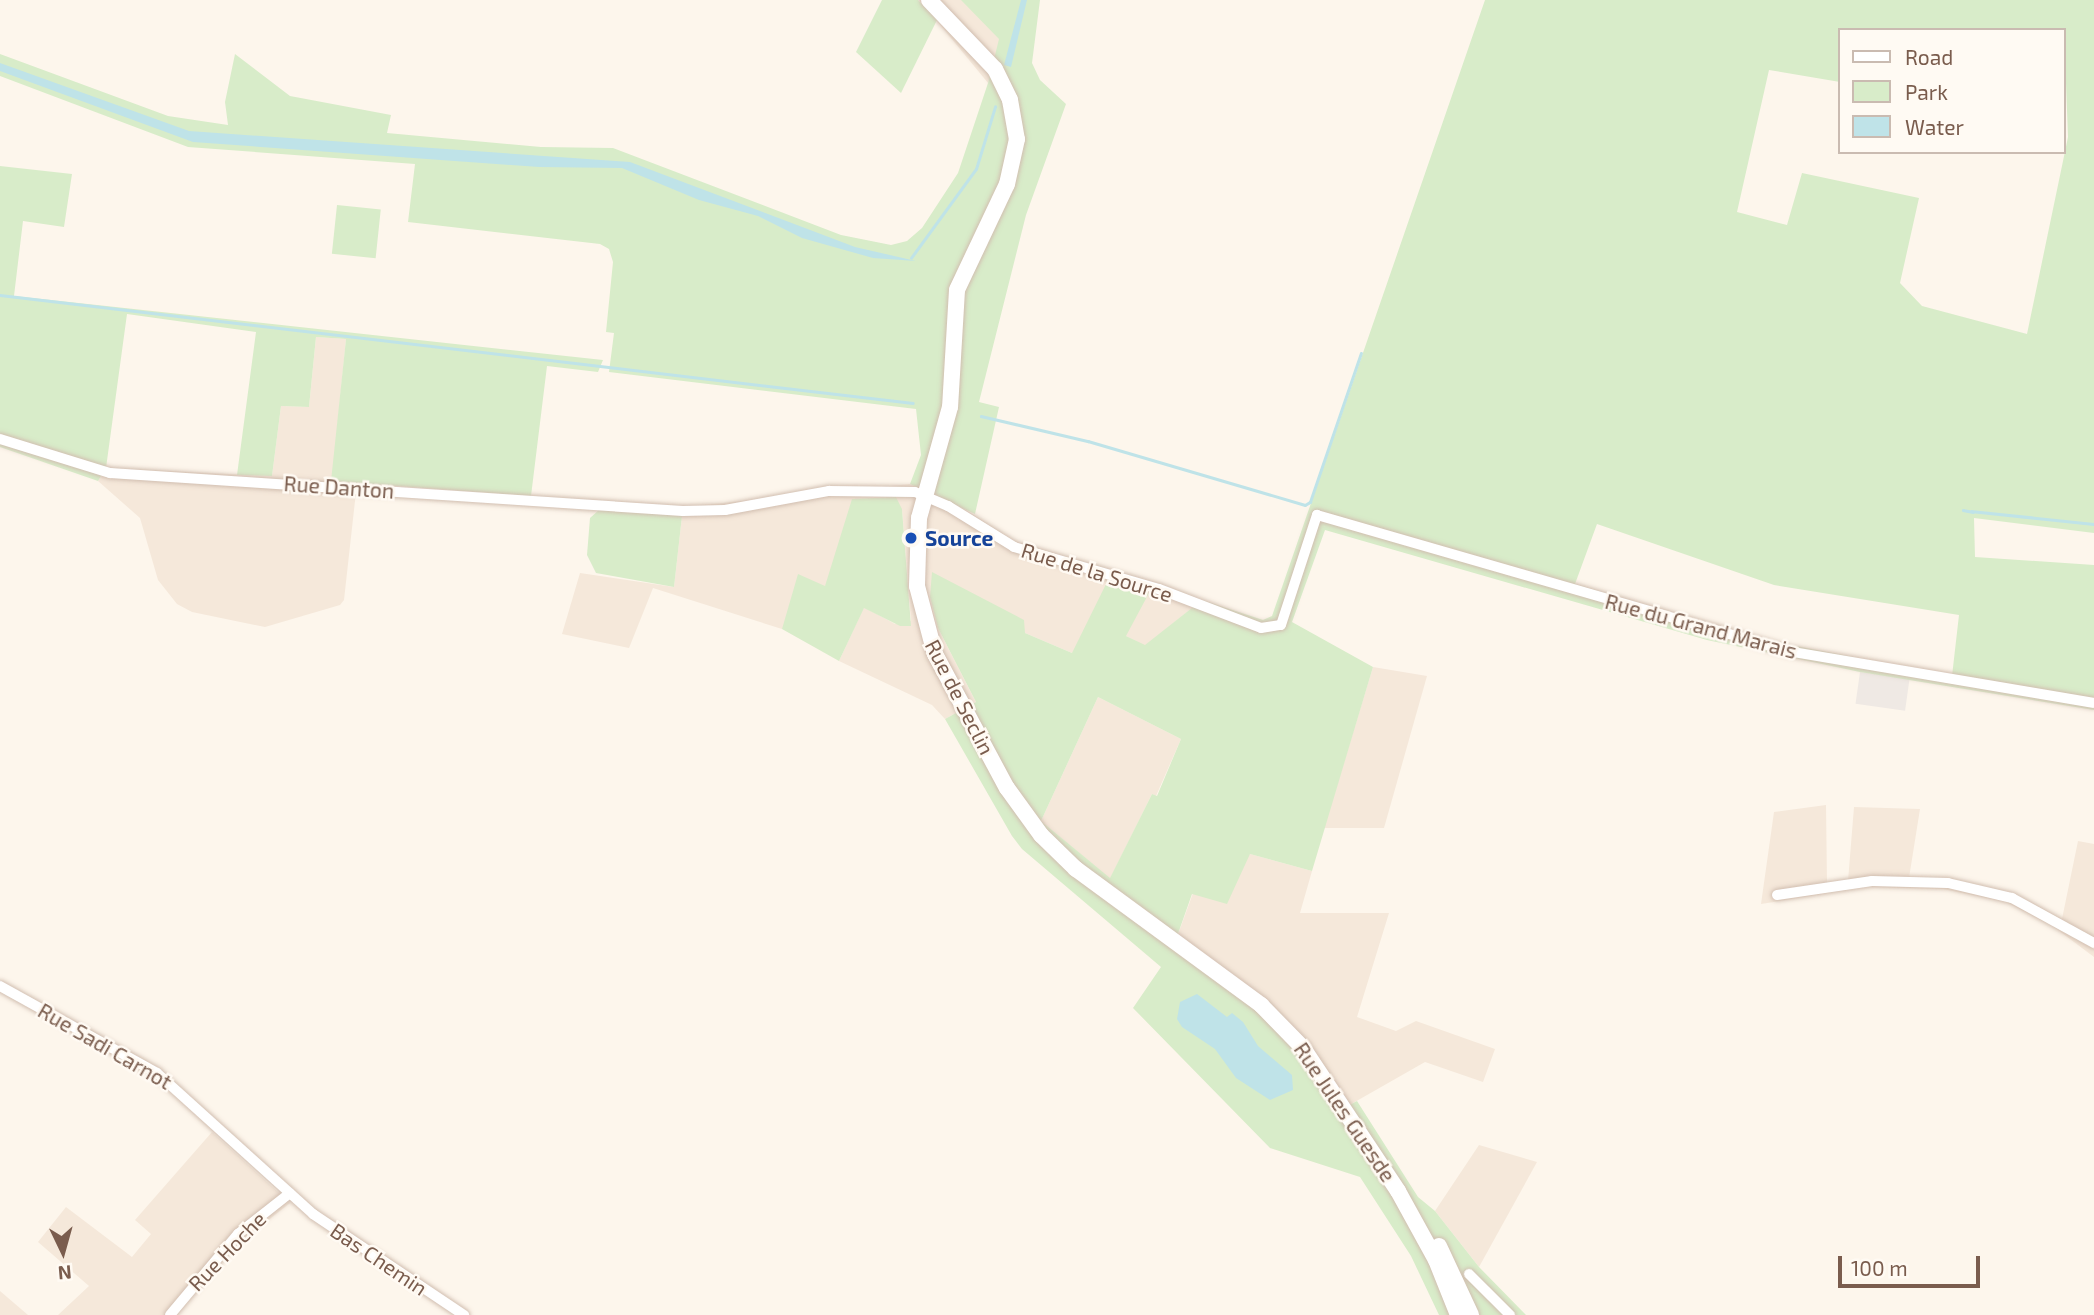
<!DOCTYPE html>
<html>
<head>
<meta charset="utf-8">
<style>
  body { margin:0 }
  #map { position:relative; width:2094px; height:1315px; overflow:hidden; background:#fdf6ec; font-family:"Exo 2",sans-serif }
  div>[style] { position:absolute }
  .residential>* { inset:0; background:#f5e8da }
  .industrial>* { inset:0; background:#efe9e4; transform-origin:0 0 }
  .green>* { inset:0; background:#d8ecc9; transform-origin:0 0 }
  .water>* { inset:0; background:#bfe3e8; transform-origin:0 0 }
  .stream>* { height:2.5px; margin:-1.25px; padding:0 1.25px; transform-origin:1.25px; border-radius:1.25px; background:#bfe3e8 }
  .roads { filter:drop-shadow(0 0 2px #d1beb0) drop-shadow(0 0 2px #d1beb0) }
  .minor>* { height:10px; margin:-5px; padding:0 5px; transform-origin:5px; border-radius:5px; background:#fff }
  .secondary>* { height:16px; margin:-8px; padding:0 8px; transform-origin:8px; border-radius:8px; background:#fff }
  .dots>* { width:19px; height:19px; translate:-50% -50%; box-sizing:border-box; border:4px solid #fffaf3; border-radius:50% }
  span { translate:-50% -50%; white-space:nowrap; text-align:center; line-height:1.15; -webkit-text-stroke:5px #fffaf3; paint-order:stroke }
  .street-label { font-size:21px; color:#7a5c4d }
  .transit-label { font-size:21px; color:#164399; font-weight:700 }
  .left { translate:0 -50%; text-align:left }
  .legend { position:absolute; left:1838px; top:28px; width:228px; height:126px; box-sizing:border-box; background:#fffaf3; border:2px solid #cabbb1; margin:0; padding:9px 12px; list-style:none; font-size:21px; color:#7a5c4d }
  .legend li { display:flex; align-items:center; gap:14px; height:35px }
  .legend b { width:35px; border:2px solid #cabbb1 }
  .north { position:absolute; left:28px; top:1217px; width:70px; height:70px; -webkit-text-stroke:5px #fffaf3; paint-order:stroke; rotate:175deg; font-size:19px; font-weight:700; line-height:28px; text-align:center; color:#7a5c4d }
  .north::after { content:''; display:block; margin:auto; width:24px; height:32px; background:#7a5c4d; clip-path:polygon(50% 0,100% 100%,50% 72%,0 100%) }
  .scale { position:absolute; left:1838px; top:1256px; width:142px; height:32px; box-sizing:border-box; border:4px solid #7a5c4d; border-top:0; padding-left:9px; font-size:21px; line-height:24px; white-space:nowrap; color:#7a5c4d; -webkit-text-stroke:5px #fffaf3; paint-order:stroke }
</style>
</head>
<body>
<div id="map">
  <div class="residential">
    <div style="clip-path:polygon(918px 0,1010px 0,988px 83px,937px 21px)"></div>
    <div style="clip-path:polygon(316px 337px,346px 339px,332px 481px,357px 483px,344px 600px,340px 605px,265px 627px,192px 612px,177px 604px,158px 580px,140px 518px,98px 481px,106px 468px,272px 476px,281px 406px,309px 407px)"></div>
    <div style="clip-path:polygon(910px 484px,941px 494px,1014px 541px,1202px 600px,1145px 646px,1126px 636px,1072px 653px,1025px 633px,938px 628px,976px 702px,945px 719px,932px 705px,839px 661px,864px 607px,895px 624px,911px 621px,902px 509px,782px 629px,653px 588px,629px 648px,562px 634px,580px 573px,674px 587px,683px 507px)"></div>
    <div style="clip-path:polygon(1373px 667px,1427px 676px,1384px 828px,1324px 828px)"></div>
    <div style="clip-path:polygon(1098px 697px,1181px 739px,1156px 796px,1152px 794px,1110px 879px,1041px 821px)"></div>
    <div style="clip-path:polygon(1826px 805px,1827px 883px,1848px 881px,1854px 807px,1920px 809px,1909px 878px,2023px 898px,2062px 919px,2078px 841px,2094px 844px,2094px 957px,2054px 927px,2006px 902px,1943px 889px,1865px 887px,1761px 904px,1774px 812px)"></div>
    <div style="clip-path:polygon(1250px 854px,1312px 871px,1300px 913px,1389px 913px,1357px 1017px,1396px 1031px,1416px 1021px,1495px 1049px,1483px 1082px,1425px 1062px,1339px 1111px,1173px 948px,1193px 893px)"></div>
    <div style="clip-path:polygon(212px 1132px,290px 1203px,230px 1250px,177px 1315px,58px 1315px,89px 1286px,38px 1242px,66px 1207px,132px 1257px,151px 1234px,135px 1220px)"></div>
    <div style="clip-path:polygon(1479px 1145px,1537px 1162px,1479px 1267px,1435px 1211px)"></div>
    <div style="clip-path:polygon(0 1291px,28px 1315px,0 1315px)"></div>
  </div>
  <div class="industrial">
    <div style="left:1860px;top:672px;width:50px;height:32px;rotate:8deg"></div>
  </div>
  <div class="green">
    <div style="clip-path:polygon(882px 0,918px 0,937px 20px,901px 93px,856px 52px)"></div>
    <div style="clip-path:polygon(961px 0,1040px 0,1032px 63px,1040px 80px,1066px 104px,1026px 215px,979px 402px,999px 407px,975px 514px,910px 484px,921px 455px,916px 409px,609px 372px,614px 333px,606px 332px,613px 262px,609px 249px,600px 244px,408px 222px,415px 164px,188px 147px,0 76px,0 54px,168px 116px,228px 125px,225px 102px,235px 54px,290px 96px,391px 115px,387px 133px,541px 147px,613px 148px,841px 235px,891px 245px,907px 241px,922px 228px,958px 173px,988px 83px,999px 39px)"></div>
    <div style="clip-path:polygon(evenodd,1485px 0,2094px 0,2094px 533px,1974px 518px,1975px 557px,2094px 565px,2094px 710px,1860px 672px,1707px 640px,1325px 530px,1292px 622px,1373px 667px,1312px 871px,1250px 854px,1227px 904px,1192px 894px,1173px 948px,1257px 1009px,1296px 1049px,1338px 1111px,1357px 1101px,1418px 1197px,1435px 1211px,1479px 1267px,1526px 1315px,1439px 1315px,1411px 1256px,1360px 1177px,1270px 1148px,1133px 1008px,1161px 967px,1022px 849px,1012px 836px,945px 719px,976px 702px,938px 628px,930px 597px,932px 572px,1024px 620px,1025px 633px,1072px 653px,1108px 580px,1149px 593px,1126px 636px,1145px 645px,1202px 600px,1263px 620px,1272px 616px,1485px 0,1840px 30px,2064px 30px,2068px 137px,2027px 334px,1922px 306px,1900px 283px,1919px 198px,1802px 173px,1787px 225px,1737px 212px,1769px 70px,1840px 82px,1840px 30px,1485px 0,1597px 524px,1774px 585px,1959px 615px,1952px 676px,1760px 639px,1575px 584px,1597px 524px,1485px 0,1098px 697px,1181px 739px,1157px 796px,1152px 794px,1110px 878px,1041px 821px,1098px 697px)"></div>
    <div style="clip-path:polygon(0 166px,72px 174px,64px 227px,23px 221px,14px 296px,603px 360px,598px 372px,547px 366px,531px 496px,331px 481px,346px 339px,316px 337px,309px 407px,281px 406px,272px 476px,237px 475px,256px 332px,127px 314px,106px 468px,98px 481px,0 447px)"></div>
    <div style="left:337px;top:205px;width:44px;height:49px;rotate:6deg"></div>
    <div style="clip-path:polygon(896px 497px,902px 509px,911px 626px,900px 626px,864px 608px,839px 661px,782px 629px,798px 574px,825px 586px,852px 499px)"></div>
    <div style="clip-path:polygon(600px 509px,682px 516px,674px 587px,596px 573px,587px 555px,590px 518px)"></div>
  </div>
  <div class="water">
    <div style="clip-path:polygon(1021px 0,1027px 0,1011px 67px,1004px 65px)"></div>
    <div style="clip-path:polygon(0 63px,189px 131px,630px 162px,855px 247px,916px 261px,873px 258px,802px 238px,758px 216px,699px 200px,622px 168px,539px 167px,193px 142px,0 71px)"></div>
    <div style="left:1971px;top:510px;width:124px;height:3px;rotate:6deg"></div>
    <div style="clip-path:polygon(1197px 994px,1227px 1017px,1232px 1013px,1243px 1022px,1258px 1046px,1292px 1075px,1293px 1090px,1270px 1100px,1236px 1078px,1215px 1049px,1182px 1027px,1177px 1019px,1180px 1002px)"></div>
  </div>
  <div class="stream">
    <div style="left:911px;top:258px;width:110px;rotate:-53.9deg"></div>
    <div style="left:976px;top:169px;width:65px;rotate:-73deg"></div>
    <div style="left:0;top:295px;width:919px;rotate:6.75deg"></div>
    <div style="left:981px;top:416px;width:110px;rotate:13.2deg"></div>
    <div style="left:1088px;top:441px;width:226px;rotate:16.4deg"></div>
    <div style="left:1305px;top:505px;width:6px;rotate:-31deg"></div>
    <div style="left:1310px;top:502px;width:157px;rotate:-71.1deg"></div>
    <div style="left:1963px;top:510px;width:10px;rotate:11deg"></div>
  </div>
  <div class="roads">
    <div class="minor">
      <div style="left:0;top:439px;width:115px;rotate:17.2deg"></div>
      <div style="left:110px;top:473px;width:574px;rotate:3.79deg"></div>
      <div style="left:683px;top:511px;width:42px;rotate:-1.4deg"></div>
      <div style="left:725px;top:510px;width:106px;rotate:-10.4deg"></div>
      <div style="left:829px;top:491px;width:86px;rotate:0.7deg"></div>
      <div style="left:915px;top:492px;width:36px;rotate:23deg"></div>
      <div style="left:948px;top:506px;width:78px;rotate:31.8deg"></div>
      <div style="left:1014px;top:547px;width:151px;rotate:16.2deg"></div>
      <div style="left:1159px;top:589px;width:109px;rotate:20.9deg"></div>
      <div style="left:1261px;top:628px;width:20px;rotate:-9deg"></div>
      <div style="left:1281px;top:625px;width:116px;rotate:-71.9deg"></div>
      <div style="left:1317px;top:515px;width:489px;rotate:16.1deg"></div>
      <div style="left:1787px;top:651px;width:311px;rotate:9.6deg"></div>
      <div style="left:1777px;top:895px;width:96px;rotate:-8.4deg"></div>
      <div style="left:1872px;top:881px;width:76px;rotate:1.5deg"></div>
      <div style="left:1948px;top:883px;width:66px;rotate:13.2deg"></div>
      <div style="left:2012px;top:898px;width:94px;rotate:28.8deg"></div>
      <div style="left:0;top:986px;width:179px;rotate:29deg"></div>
      <div style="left:157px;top:1073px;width:210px;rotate:42.1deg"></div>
      <div style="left:313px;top:1214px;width:182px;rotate:33.8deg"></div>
      <div style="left:1469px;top:1274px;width:58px;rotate:45deg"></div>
      <div style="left:170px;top:1315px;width:106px;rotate:-50deg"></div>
      <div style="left:238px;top:1234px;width:66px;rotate:-38.3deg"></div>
    </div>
    <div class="secondary">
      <div style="left:929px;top:0;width:95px;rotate:46.3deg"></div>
      <div style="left:995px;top:69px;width:34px;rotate:64deg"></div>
      <div style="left:1010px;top:100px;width:40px;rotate:80deg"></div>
      <div style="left:1017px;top:139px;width:46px;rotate:102.5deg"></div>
      <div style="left:1007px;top:184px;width:117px;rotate:115.3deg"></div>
      <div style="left:957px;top:290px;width:117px;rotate:93.4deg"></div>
      <div style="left:950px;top:407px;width:115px;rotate:105.6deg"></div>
      <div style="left:919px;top:518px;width:68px;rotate:91.7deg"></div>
      <div style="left:917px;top:586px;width:70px;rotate:75.2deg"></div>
      <div style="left:935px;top:654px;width:152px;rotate:61.8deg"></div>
      <div style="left:1007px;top:788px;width:58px;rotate:54.1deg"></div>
      <div style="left:1041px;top:835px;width:49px;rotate:44.2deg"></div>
      <div style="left:1076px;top:869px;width:230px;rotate:36.3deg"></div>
      <div style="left:1261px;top:1005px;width:60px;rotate:45.7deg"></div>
      <div style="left:1303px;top:1048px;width:172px;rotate:56.4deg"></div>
      <div style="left:1398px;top:1191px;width:79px;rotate:61.2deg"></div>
      <div style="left:1436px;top:1260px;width:59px;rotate:68.2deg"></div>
      <div style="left:1439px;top:1246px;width:76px;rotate:65.1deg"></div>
    </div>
  </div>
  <div class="dots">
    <div style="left:911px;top:538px;background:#1a4fb4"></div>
  </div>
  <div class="street-label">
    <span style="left:339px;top:487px;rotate:4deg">Rue Danton</span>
    <span style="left:1097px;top:572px;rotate:17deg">Rue de la Source</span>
    <span style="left:1701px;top:626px;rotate:15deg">Rue du Grand Marais</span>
    <span style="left:960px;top:697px;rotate:63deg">Rue de Seclin</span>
    <span style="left:105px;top:1046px;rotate:30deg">Rue Sadi Carnot</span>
    <span style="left:1345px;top:1112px;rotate:56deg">Rue Jules Guesde</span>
    <span style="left:227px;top:1251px;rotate:-46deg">Rue Hoche</span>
    <span style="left:379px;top:1259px;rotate:34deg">Bas Chemin</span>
  </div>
  <div class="transit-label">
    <span class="left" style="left:925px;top:538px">Source</span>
  </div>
  <ul class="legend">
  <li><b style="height:9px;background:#fff"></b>Road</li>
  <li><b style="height:19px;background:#d8ecc9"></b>Park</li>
  <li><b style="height:19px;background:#bfe3e8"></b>Water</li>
  </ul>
  <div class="north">N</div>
  <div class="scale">100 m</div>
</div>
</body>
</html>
